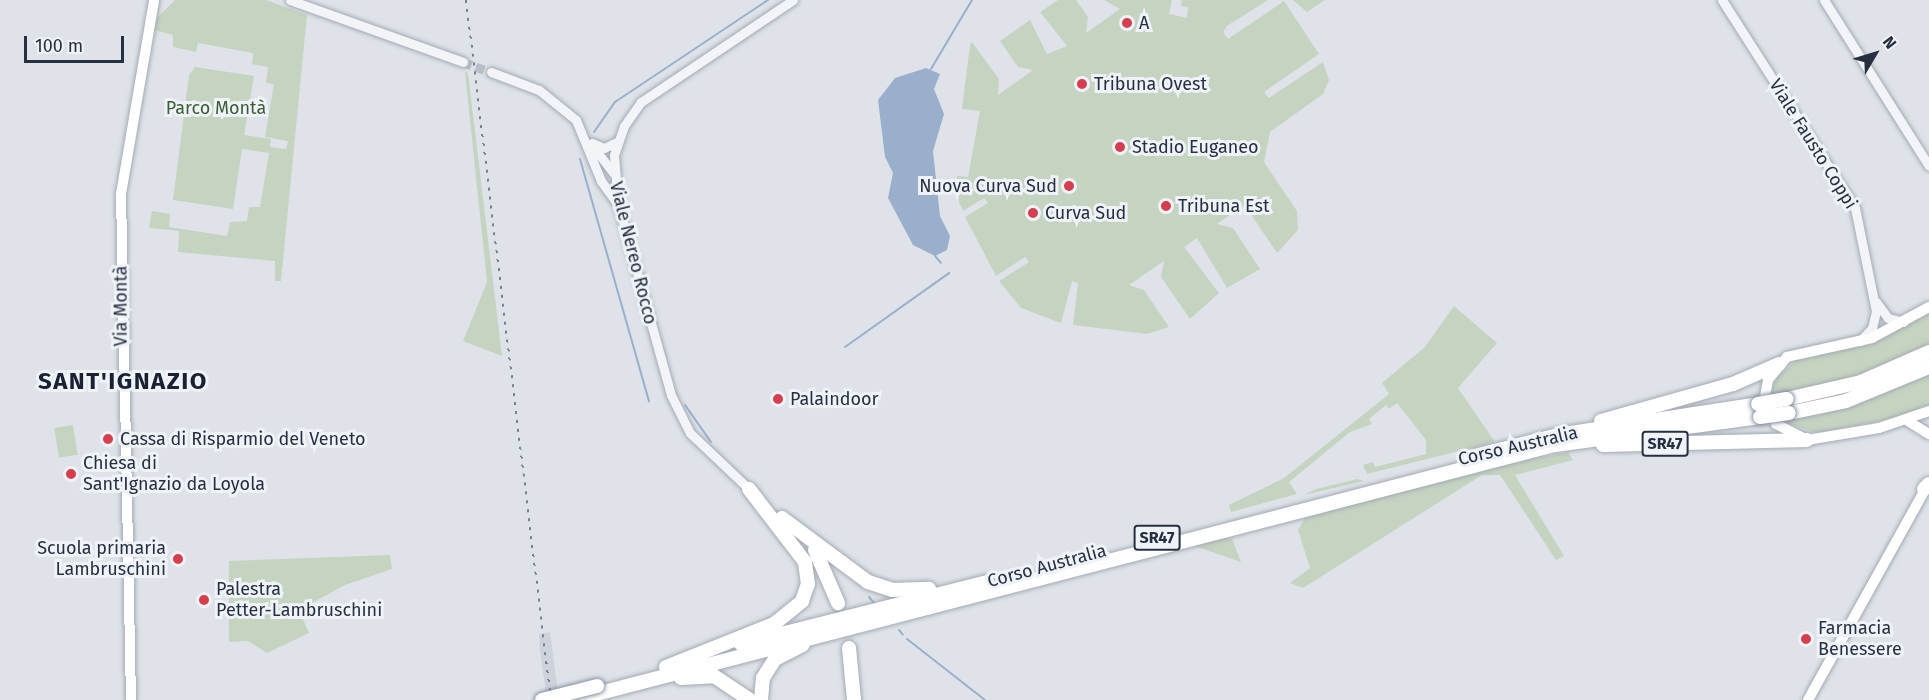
<!DOCTYPE html>
<html>
<head>
<meta charset="utf-8">
<style>
  body { margin:0 }
  #map { position:relative; width:1929px; height:700px; overflow:hidden; background:#dfe3e9; font-family:"Fira Sans",sans-serif }
  div>[style] { position:absolute }
  .built>* { inset:0; background:#cdd2db }
  .green>* { inset:0; background:#c4d4c0; transform-origin:0 0 }
  .water>* { inset:0; background:#99afcb }
  .stream>* { height:2px; margin:-1px; padding:0 1px; transform-origin:1px; border-radius:1px; background:#99afcb }
  .tertiary-tunnel>* { height:9px; margin-top:-4.5px; transform-origin:0; background:repeating-linear-gradient(90deg,#babfc7 0 9px,transparent 0 13.5px) }
  .roads { filter:drop-shadow(0 0 2px #a4aab3) drop-shadow(0 0 2px #a4aab3) }
  .tertiary>* { height:9px; margin:-4.5px; padding:0 4.5px; transform-origin:4.5px; border-radius:4.5px; background:#f2f4f7 }
  .secondary>* { height:10px; margin:-5px; padding:0 5px; transform-origin:5px; border-radius:5px; background:#fff }
  .trunk>* { height:14px; margin:-7px; padding:0 7px; transform-origin:7px; border-radius:7px; background:#fff }
  .rail>* { height:2px; margin-top:-1px; transform-origin:0; background:repeating-linear-gradient(90deg,#788194 0 3px,transparent 0 9px) }
  .bridges { filter:drop-shadow(0 0 2px #868fa1) drop-shadow(0 0 2px #868fa1) }
  .trunk-bridge>* { height:14px; margin:-7px; padding:0 7px; transform-origin:7px; border-radius:7px; background:#fff }
  .dots>* { width:16px; height:16px; translate:-50% -50%; box-sizing:border-box; border:3px solid #eff2f7; border-radius:50% }
  span { translate:-50% -50%; white-space:nowrap; text-align:center; line-height:1.15; -webkit-text-stroke:6px #eff2f7; paint-order:stroke }
  .shield-label span { padding:2px 4px; background:#eff2f7; border:2px solid; border-radius:4px; -webkit-text-stroke-width:0 }
  .shield-label { font-size:16px; color:#273041; font-weight:700 }
  .poi-label { font-size:18px; color:#273041 }
  .left { translate:0 -50%; text-align:left }
  .right { translate:-100% -50%; text-align:right }
  .park-label { font-size:18px; color:#3a5e34 }
  .street-label { font-size:18px; color:#273041 }
  .district-label { font-size:24px; color:#1a2132; font-weight:700; letter-spacing:1.5px }
  .north { position:absolute; left:1845px; top:24px; width:60px; height:60px; -webkit-text-stroke:4px #eff2f7; paint-order:stroke; rotate:52deg; font-size:16px; font-weight:700; line-height:24px; text-align:center; color:#273041 }
  .north::after { content:''; display:block; margin:auto; width:21px; height:27px; background:#273041; clip-path:polygon(50% 0,100% 100%,50% 72%,0 100%) }
  .scale { position:absolute; left:24px; top:36px; width:100px; height:27px; box-sizing:border-box; border:3px solid #273041; border-top:0; padding-left:8px; font-size:18px; line-height:21px; white-space:nowrap; color:#273041; -webkit-text-stroke:4px #eff2f7; paint-order:stroke }
</style>
</head>
<body>
<div id="map">
  <div class="built">
    <div style="clip-path:polygon(550px 632px,559px 700px,547px 700px,540px 651px,539px 634px)"></div>
  </div>
  <div class="green">
    <div style="clip-path:polygon(175px 0,266px 0,307px 15px,281px 281px,275px 281px,275px 261px,178px 252px,179px 231px,149px 228px,152px 211px,170px 214px,169px 227px,227px 236px,230px 222px,247px 221px,249px 207px,260px 207px,269px 153px,242px 149px,233px 209px,173px 200px,189px 75px,195px 67px,254px 76px,244px 135px,271px 139px,270px 147px,286px 149px,288px 141px,265px 137px,274px 84px,266px 83px,268px 67px,252px 64px,253px 53px,198px 43px,196px 52px,173px 47px,173px 35px,154px 30px,155px 20px)"></div>
    <div style="clip-path:polygon(1058px 0,1076px 0,1088px 17px,1086px 33px,1120px 9px,1104px 0,1172px 0,1169px 14px,1187px 18px,1188px 7px,1181px 6px,1182px 0,1268px 0,1227px 26px,1223px 32px,1228px 39px,1284px 1px,1319px 54px,1264px 92px,1269px 98px,1323px 62px,1329px 80px,1323px 94px,1270px 132px,1264px 162px,1297px 211px,1298px 230px,1277px 253px,1252px 216px,1252px 199px,1217px 224px,1233px 228px,1260px 269px,1227px 288px,1197px 238px,1184px 247px,1219px 293px,1190px 319px,1161px 277px,1164px 261px,1129px 285px,1144px 290px,1169px 327px,1147px 334px,1073px 325px,1078px 283px,1072px 281px,1061px 323px,1021px 308px,999px 281px,1029px 262px,1025px 257px,996px 276px,965px 217px,988px 203px,984px 198px,963px 211px,959px 202px,957px 176px,968px 177px,980px 111px,962px 109px,970px 45px,972px 42px,999px 79px,998px 95px,1033px 70px,1018px 67px,1000px 41px,1030px 20px,1047px 54px,1067px 46px,1040px 12px)"></div>
    <div style="clip-path:polygon(1293px 0,1325px 0,1307px 12px)"></div>
    <div style="clip-path:polygon(465px 72px,468px 73px,502px 356px,463px 341px,487px 282px)"></div>
    <div style="clip-path:polygon(1454px 306px,1497px 343px,1458px 388px,1495px 442px,1367px 474px,1363px 465px,1373px 462px,1375px 467px,1426px 454px,1426px 440px,1397px 403px,1389px 409px,1386px 405px,1369px 419px,1372px 424px,1350px 432px,1289px 482px,1297px 494px,1231px 512px,1229px 505px,1284px 478px,1389px 394px,1382px 383px,1425px 347px)"></div>
    <div style="clip-path:polygon(1929px 313px,1929px 345px,1921px 350px,1853px 378px,1771px 397px,1775px 379px,1797px 359px,1868px 345px)"></div>
    <div style="clip-path:polygon(1929px 373px,1929px 407px,1906px 416px,1817px 433px,1780px 421px,1870px 398px)"></div>
    <div style="left:73px;top:425px;width:30px;height:19px;rotate:81deg"></div>
    <div style="clip-path:polygon(1568px 452px,1573px 460px,1515px 475px,1564px 556px,1556px 560px,1500px 475px,1482px 475px,1303px 588px,1290px 583px,1310px 568px,1298px 530px,1305px 518px,1468px 472px)"></div>
    <div style="clip-path:polygon(1357px 479px,1364px 481px,1304px 495px,1316px 489px)"></div>
    <div style="clip-path:polygon(1232px 539px,1241px 562px,1192px 545px,1226px 538px)"></div>
    <div style="clip-path:polygon(390px 555px,392px 569px,345px 585px,299px 610px,309px 633px,267px 653px,248px 641px,229px 642px,229px 561px)"></div>
  </div>
  <div class="water">
    <div style="clip-path:polygon(926px 68px,940px 74px,934px 89px,944px 114px,933px 151px,940px 216px,950px 236px,947px 250px,935px 256px,913px 245px,888px 198px,893px 173px,885px 157px,878px 100px,895px 78px)"></div>
  </div>
  <div class="stream">
    <div style="left:931px;top:69px;width:80px;rotate:-59.3deg"></div>
    <div style="left:594px;top:132px;width:37px;rotate:-55deg"></div>
    <div style="left:615px;top:102px;width:184px;rotate:-33.7deg"></div>
    <div style="left:580px;top:159px;width:252px;rotate:74.1deg"></div>
    <div style="left:935px;top:256px;width:9px;rotate:49deg"></div>
    <div style="left:845px;top:347px;width:128px;rotate:-35.4deg"></div>
    <div style="left:685px;top:405px;width:45px;rotate:54.9deg"></div>
    <div style="left:869px;top:597px;width:8px;rotate:50deg"></div>
    <div style="left:899px;top:630px;width:6px;rotate:51deg"></div>
    <div style="left:907px;top:639px;width:99px;rotate:38deg"></div>
  </div>
  <div class="tertiary-tunnel">
    <div style="left:463px;top:62px;width:30px;rotate:20deg"></div>
  </div>
  <div class="roads">
    <div class="tertiary">
      <div style="left:290px;top:0;width:184px;rotate:19.7deg"></div>
      <div style="left:1722px;top:0;width:247px;rotate:57.4deg"></div>
      <div style="left:1855px;top:208px;width:105px;rotate:78.5deg"></div>
      <div style="left:1876px;top:311px;width:17px;rotate:103deg"></div>
      <div style="left:1872px;top:328px;width:18px;rotate:133deg"></div>
      <div style="left:1824px;top:0;width:196px;rotate:57.7deg"></div>
      <div style="left:491px;top:72px;width:51px;rotate:20.6deg"></div>
      <div style="left:539px;top:90px;width:48px;rotate:39deg"></div>
      <div style="left:576px;top:120px;width:66px;rotate:67.7deg"></div>
      <div style="left:601px;top:181px;width:26px;rotate:54deg"></div>
      <div style="left:592px;top:143px;width:13px;rotate:23deg"></div>
      <div style="left:604px;top:148px;width:14px;rotate:-25deg"></div>
      <div style="left:594px;top:148px;width:31px;rotate:52deg"></div>
      <div style="left:1876px;top:302px;width:20px;rotate:53deg"></div>
      <div style="left:1888px;top:318px;width:16px;rotate:14deg"></div>
      <div style="left:749px;top:489px;width:81px;rotate:-136.5deg"></div>
      <div style="left:690px;top:433px;width:42px;rotate:-116.6deg"></div>
      <div style="left:671px;top:395px;width:198px;rotate:-105.5deg"></div>
      <div style="left:618px;top:204px;width:49px;rotate:-94.7deg"></div>
      <div style="left:614px;top:155px;width:31px;rotate:-71deg"></div>
      <div style="left:624px;top:126px;width:29px;rotate:-55deg"></div>
      <div style="left:641px;top:102px;width:183px;rotate:-33.9deg"></div>
    </div>
    <div class="secondary">
      <div style="left:1929px;top:307px;width:65px;rotate:151.5deg"></div>
      <div style="left:1872px;top:338px;width:87px;rotate:167.4deg"></div>
      <div style="left:1787px;top:357px;width:30px;rotate:130deg"></div>
      <div style="left:1768px;top:380px;width:17px;rotate:100deg"></div>
      <div style="left:1765px;top:397px;width:29px;rotate:68deg"></div>
      <div style="left:1776px;top:424px;width:35px;rotate:27deg"></div>
      <div style="left:1807px;top:440px;width:73px;rotate:-9.5deg"></div>
      <div style="left:1879px;top:428px;width:53px;rotate:-18.8deg"></div>
      <div style="left:1908px;top:421px;width:25px;rotate:32deg"></div>
      <div style="left:131px;top:700px;width:506px;rotate:-91.13deg"></div>
      <div style="left:121px;top:194px;width:197px;rotate:-80.3deg"></div>
      <div style="left:1808px;top:700px;width:248px;rotate:-60.9deg"></div>
    </div>
    <div class="trunk">
      <div style="left:1787px;top:399px;width:76px;rotate:-12.9deg"></div>
      <div style="left:1861px;top:382px;width:74px;rotate:-23.8deg"></div>
      <div style="left:1789px;top:413px;width:58px;rotate:-11.9deg"></div>
      <div style="left:1846px;top:401px;width:90px;rotate:-22.3deg"></div>
      <div style="left:1601px;top:421px;width:137px;rotate:-15.7deg"></div>
      <div style="left:1733px;top:384px;width:50px;rotate:-23.5deg"></div>
      <div style="left:1603px;top:445px;width:204px;rotate:-1.4deg"></div>
      <div style="left:1471px;top:457px;width:90px;rotate:-14.2deg"></div>
      <div style="left:1558px;top:435px;width:202px;rotate:-8.8deg"></div>
      <div style="left:1924px;top:489px;width:7px;rotate:-45deg"></div>
      <div style="left:782px;top:518px;width:107px;rotate:36.7deg"></div>
      <div style="left:868px;top:582px;width:25px;rotate:18deg"></div>
      <div style="left:892px;top:590px;width:37px;rotate:-2deg"></div>
      <div style="left:815px;top:550px;width:58px;rotate:66.5deg"></div>
      <div style="left:741px;top:644px;width:254px;rotate:-14.1deg"></div>
      <div style="left:849px;top:648px;width:52px;rotate:84.5deg"></div>
      <div style="left:666px;top:667px;width:116px;rotate:-21.7deg"></div>
      <div style="left:774px;top:624px;width:36px;rotate:-39deg"></div>
      <div style="left:802px;top:601px;width:18px;rotate:-71deg"></div>
      <div style="left:808px;top:584px;width:22px;rotate:-98deg"></div>
      <div style="left:805px;top:562px;width:92px;rotate:-127.5deg"></div>
      <div style="left:681px;top:678px;width:33px;rotate:-3deg"></div>
      <div style="left:714px;top:676px;width:43px;rotate:33.7deg"></div>
      <div style="left:573px;top:700px;width:1015px;rotate:-14.56deg"></div>
      <div style="left:1555px;top:445px;width:207px;rotate:-7.8deg"></div>
      <div style="left:761px;top:700px;width:22px;rotate:-85deg"></div>
      <div style="left:763px;top:678px;width:22px;rotate:-58deg"></div>
      <div style="left:775px;top:659px;width:31px;rotate:-27deg"></div>
    </div>
  </div>
  <div class="rail">
    <div style="left:466px;top:0;width:705px;rotate:83.08deg"></div>
  </div>
  <div class="bridges">
    <div class="trunk-bridge">
      <div style="left:1758px;top:404px;width:29px;rotate:-10deg"></div>
      <div style="left:1760px;top:417px;width:29px;rotate:-8deg"></div>
      <div style="left:542px;top:700px;width:57px;rotate:-14.3deg"></div>
    </div>
  </div>
  <div class="dots">
    <div style="left:1127px;top:23px;background:#d53e4e"></div>
    <div style="left:1082px;top:84px;background:#d53e4e"></div>
    <div style="left:1120px;top:147px;background:#d53e4e"></div>
    <div style="left:1069px;top:186px;background:#d53e4e"></div>
    <div style="left:1166px;top:206px;background:#d53e4e"></div>
    <div style="left:1033px;top:213px;background:#d53e4e"></div>
    <div style="left:778px;top:399px;background:#d53e4e"></div>
    <div style="left:108px;top:439px;background:#d53e4e"></div>
    <div style="left:71px;top:474px;background:#d53e4e"></div>
    <div style="left:178px;top:559px;background:#d53e4e"></div>
    <div style="left:204px;top:600px;background:#d53e4e"></div>
    <div style="left:1806px;top:639px;background:#d53e4e"></div>
  </div>
  <div class="shield-label">
    <span style="left:1665px;top:444px">SR47</span>
    <span style="left:1157px;top:538px">SR47</span>
  </div>
  <div class="poi-label">
    <span class="left" style="left:1139px;top:23px">A</span>
    <span class="left" style="left:1094px;top:84px">Tribuna Ovest</span>
    <span class="left" style="left:1132px;top:147px">Stadio Euganeo</span>
    <span class="right" style="left:1057px;top:186px">Nuova Curva Sud</span>
    <span class="left" style="left:1178px;top:206px">Tribuna Est</span>
    <span class="left" style="left:1045px;top:213px">Curva Sud</span>
    <span class="left" style="left:790px;top:399px">Palaindoor</span>
    <span class="left" style="left:120px;top:439px">Cassa di Risparmio del Veneto</span>
    <span class="left" style="left:83px;top:474px">Chiesa di<br>Sant'Ignazio da Loyola</span>
    <span class="right" style="left:166px;top:559px">Scuola primaria<br>Lambruschini</span>
    <span class="left" style="left:216px;top:600px">Palestra<br>Petter-Lambruschini</span>
    <span class="left" style="left:1818px;top:639px">Farmacia<br>Benessere</span>
  </div>
  <div class="park-label">
    <span style="left:216px;top:108px">Parco Montà</span>
  </div>
  <div class="street-label">
    <span style="left:1813px;top:144px;rotate:58deg">Viale Fausto Coppi</span>
    <span style="left:633px;top:253px;rotate:76deg">Viale Nereo Rocco</span>
    <span style="left:121px;top:306px;rotate:-90deg">Via Montà</span>
    <span style="left:1518px;top:446px;rotate:-13deg">Corso Australia</span>
    <span style="left:1047px;top:566px;rotate:-15deg">Corso Australia</span>
  </div>
  <div class="district-label">
    <span style="left:123px;top:382px">SANT'IGNAZIO</span>
  </div>
  <div class="north">N</div>
  <div class="scale">100 m</div>
</div>
</body>
</html>
